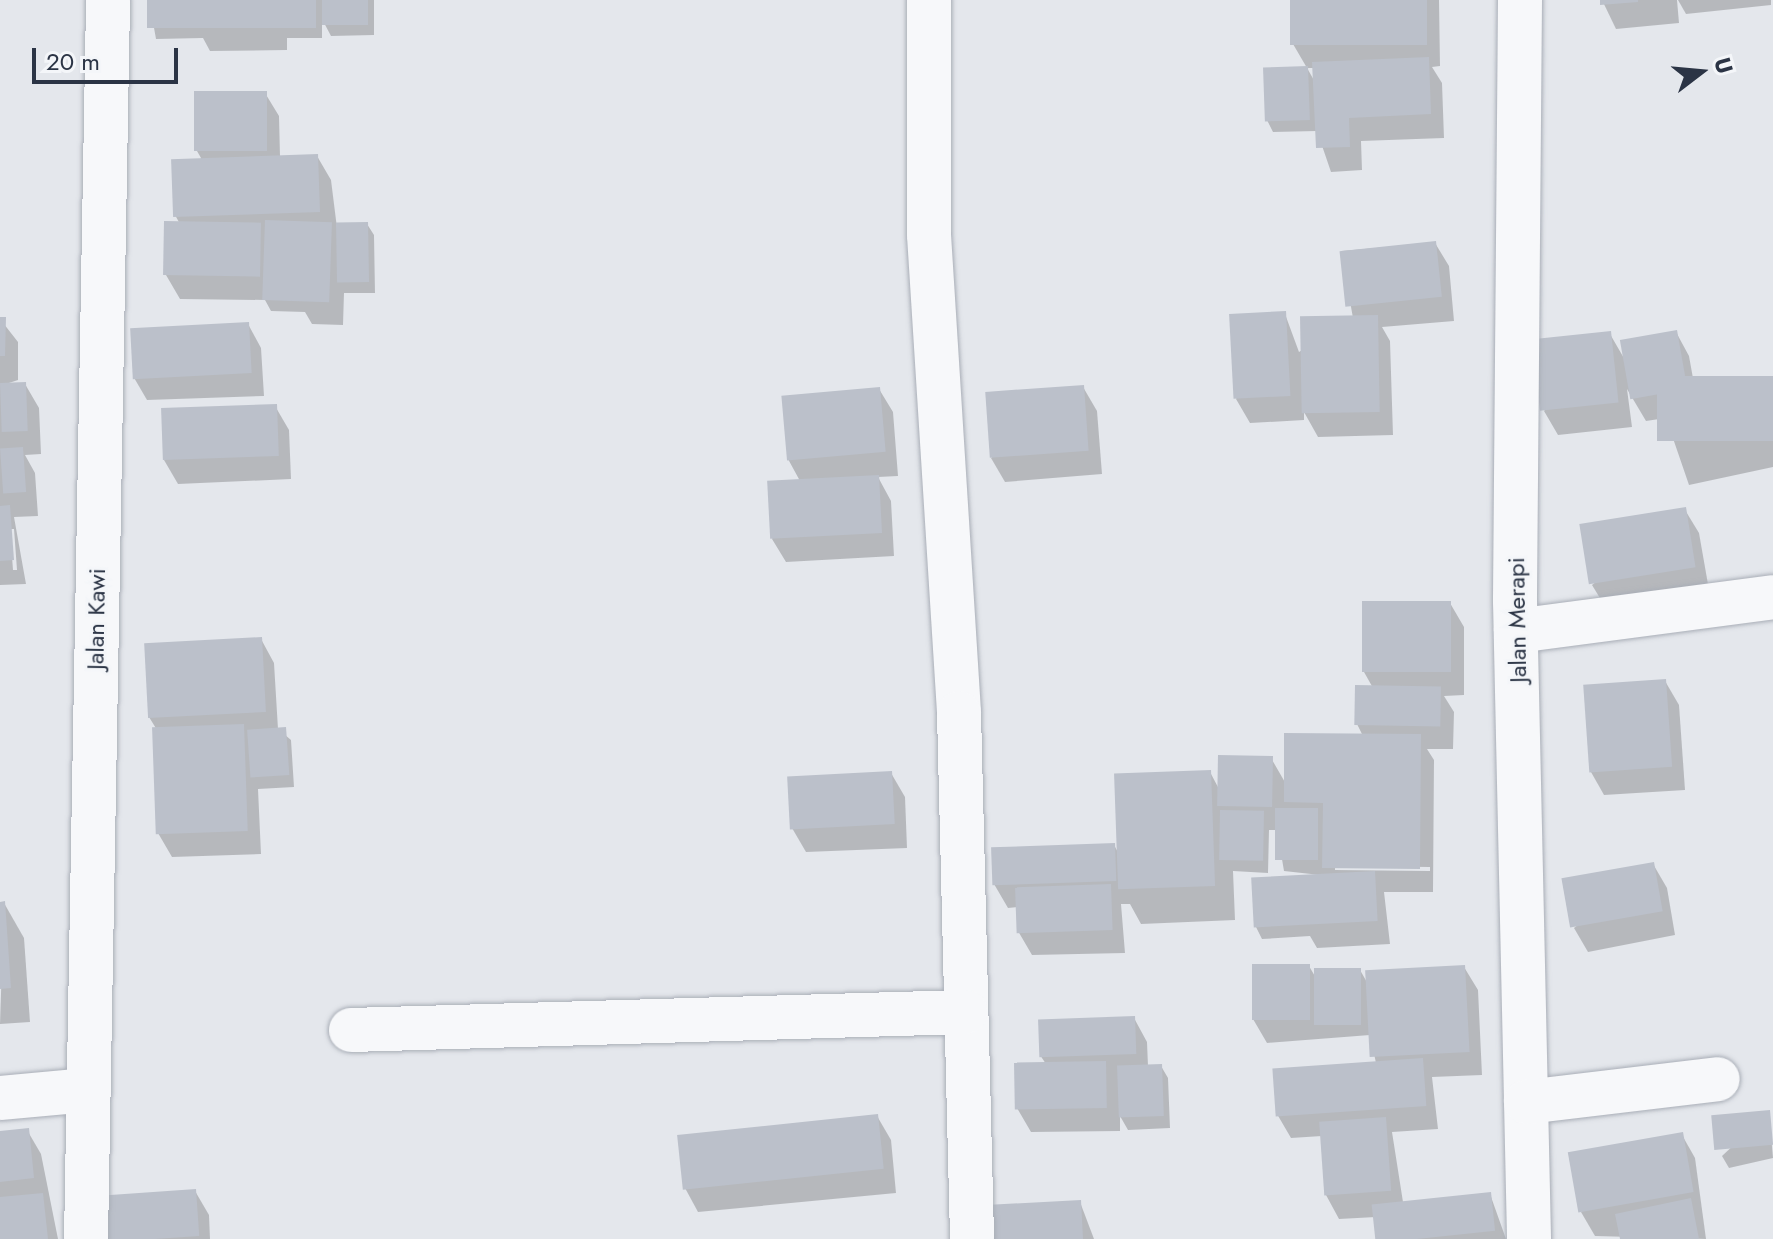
<!DOCTYPE html>
<html>
<head>
<meta charset="utf-8">
<style>
  body { margin:0 }
  #map { position:relative; width:1773px; height:1239px; overflow:hidden; background:#e4e7ec; font-family:Jost,sans-serif }
  div>[style] { position:absolute }
  .shadow>* { inset:0; background:#0003 }
  .building>* { inset:0; background:#bbc0ca; transform-origin:0 0 }
  .roads { filter:drop-shadow(0 0 2px #a9aeb7) drop-shadow(0 0 2px #a9aeb7) }
  .minor>* { height:44px; margin:-22px; padding:0 22px; transform-origin:22px; border-radius:22px; background:#f7f8fa }
  span { translate:-50% -50%; white-space:nowrap; text-align:center; line-height:1.15; -webkit-text-stroke:6px #f4f6f9; paint-order:stroke }
  .street-label { font-size:24px; color:#2b3445 }
  .north { position:absolute; left:1661px; top:32px; width:80px; height:80px; -webkit-text-stroke:6px #f4f6f9; paint-order:stroke; rotate:74deg; font-size:22px; font-weight:700; line-height:32px; text-align:center; color:#2b3445 }
  .north::after { content:''; display:block; margin:auto; width:28px; height:36px; background:#2b3445; clip-path:polygon(50% 0,100% 100%,50% 72%,0 100%) }
  .scale { position:absolute; left:32px; top:48px; width:146px; height:36px; box-sizing:border-box; border:4px solid #2b3445; border-top:0; padding-left:10px; font-size:24px; line-height:28px; white-space:nowrap; color:#2b3445; -webkit-text-stroke:6px #f4f6f9; paint-order:stroke }
</style>
</head>
<body>
<div id="map">
  <div class="shadow">
    <div style="clip-path:polygon(149px 0,374px 0,374px 35px,331px 36px,322px 19px,322px 38px,287px 38px,287px 50px,210px 51px,203px 38px,156px 39px)"></div>
    <div style="clip-path:polygon(evenodd,1292px 0,1439px 0,1440px 66px,1432px 67px,1442px 83px,1444px 138px,1361px 141px,1362px 170px,1331px 172px,1317px 131px,1273px 132px,1267px 120px,1307px 68px,1293px 44px,1292px 0,1307px 68px,1314px 68px,1315px 82px,1307px 68px)"></div>
    <div style="clip-path:polygon(1602px 0,1677px 0,1679px 23px,1616px 29px)"></div>
    <div style="clip-path:polygon(1678px 0,1771px 0,1771px 5px,1686px 14px)"></div>
    <div style="clip-path:polygon(265px 93px,279px 116px,280px 156px,317px 156px,331px 180px,338px 236px,367px 224px,374px 235px,375px 293px,344px 293px,343px 325px,312px 324px,305px 312px,271px 311px,265px 300px,180px 299px,166px 275px,180px 224px,175px 215px,201px 158px,197px 151px)"></div>
    <div style="clip-path:polygon(1435px 243px,1449px 266px,1454px 321px,1382px 327px,1390px 341px,1393px 435px,1318px 437px,1304px 412px,1304px 420px,1250px 423px,1236px 399px,1285px 314px,1299px 352px,1353px 318px,1341px 251px)"></div>
    <div style="clip-path:polygon(evenodd,0 319px,18px 342px,18px 380px,3px 385px,25px 384px,39px 408px,41px 454px,25px 455px,35px 473px,38px 516px,14px 517px,26px 584px,0 585px,0 319px,10px 529px,14px 529px,17px 570px,13px 570px,10px 529px)"></div>
    <div style="clip-path:polygon(248px 324px,261px 348px,264px 396px,147px 400px,133px 376px)"></div>
    <div style="clip-path:polygon(1676px 332px,1689px 356px,1696px 395px,1773px 379px,1773px 467px,1689px 485px,1666px 418px,1646px 421px,1627px 389px,1632px 427px,1558px 435px,1544px 411px,1610px 334px,1625px 360px)"></div>
    <div style="clip-path:polygon(1083px 387px,1097px 411px,1102px 474px,1005px 482px,991px 458px)"></div>
    <div style="clip-path:polygon(879px 389px,893px 412px,898px 476px,878px 477px,891px 501px,894px 556px,786px 562px,772px 539px,800px 481px,788px 459px)"></div>
    <div style="clip-path:polygon(275px 406px,289px 430px,291px 479px,178px 484px,164px 460px)"></div>
    <div style="clip-path:polygon(1685px 510px,1699px 533px,1709px 590px,1606px 608px,1592px 585px)"></div>
    <div style="clip-path:polygon(evenodd,1450px 603px,1464px 627px,1464px 695px,1444px 696px,1454px 712px,1453px 749px,1427px 749px,1434px 760px,1433px 892px,1384px 892px,1390px 944px,1317px 948px,1310px 936px,1262px 939px,1256px 927px,1329px 876px,1284px 871px,1277px 830px,1269px 830px,1268px 873px,1233px 871px,1235px 920px,1141px 924px,1130px 904px,1121px 904px,1125px 953px,1032px 955px,1018px 931px,1018px 907px,1008px 908px,994px 884px,1114px 845px,1120px 856px,1210px 772px,1219px 789px,1271px 758px,1286px 784px,1363px 736px,1357px 724px,1373px 688px,1364px 672px,1450px 603px,1335px 866px,1430px 867px,1430px 871px,1335px 870px,1335px 866px)"></div>
    <div style="clip-path:polygon(261px 639px,274px 663px,278px 729px,291px 740px,294px 787px,258px 789px,261px 854px,172px 857px,158px 833px,157px 730px,149px 717px)"></div>
    <div style="clip-path:polygon(1665px 681px,1679px 705px,1685px 790px,1604px 795px,1591px 772px)"></div>
    <div style="clip-path:polygon(891px 773px,905px 797px,907px 848px,806px 852px,792px 828px)"></div>
    <div style="clip-path:polygon(1653px 864px,1667px 888px,1675px 935px,1588px 952px,1574px 928px)"></div>
    <div style="clip-path:polygon(4px 903px,24px 938px,30px 1022px,0 1024px)"></div>
    <div style="clip-path:polygon(1309px 966px,1316px 978px,1360px 970px,1368px 984px,1464px 967px,1478px 990px,1482px 1075px,1432px 1077px,1438px 1129px,1392px 1132px,1403px 1202px,1490px 1194px,1506px 1239px,1378px 1239px,1376px 1217px,1339px 1219px,1326px 1195px,1322px 1136px,1291px 1138px,1277px 1114px,1376px 1063px,1370px 1035px,1267px 1043px,1253px 1019px)"></div>
    <div style="clip-path:polygon(1134px 1018px,1147px 1042px,1148px 1066px,1161px 1066px,1168px 1078px,1170px 1128px,1128px 1130px,1120px 1116px,1120px 1131px,1031px 1132px,1017px 1108px,1046px 1064px,1040px 1055px)"></div>
    <div style="clip-path:polygon(1769px 1112px,1773px 1158px,1729px 1168px,1722px 1156px)"></div>
    <div style="clip-path:polygon(877px 1116px,891px 1140px,896px 1193px,698px 1212px,685px 1188px)"></div>
    <div style="clip-path:polygon(27px 1130px,41px 1154px,58px 1239px,0 1239px,0 1133px)"></div>
    <div style="clip-path:polygon(1682px 1135px,1695px 1158px,1706px 1239px,1595px 1236px,1581px 1212px)"></div>
    <div style="clip-path:polygon(195px 1191px,209px 1215px,210px 1239px,107px 1239px)"></div>
    <div style="clip-path:polygon(1080px 1202px,1094px 1239px,990px 1239px)"></div>
  </div>
  <div class="building">
    <div style="left:147px;top:0;width:169px;height:28px"></div>
    <div style="left:322px;top:0;width:46px;height:25px"></div>
    <div style="left:1290px;top:0;width:137px;height:45px"></div>
    <div style="clip-path:polygon(1600px 0,1638px 0,1638px 2px,1600px 5px)"></div>
    <div style="clip-path:polygon(1429px 57px,1431px 114px,1349px 118px,1350px 147px,1316px 148px,1312px 62px)"></div>
    <div style="left:1308px;top:66px;width:54px;height:45px;rotate:88deg"></div>
    <div style="left:194px;top:91px;width:73px;height:60px"></div>
    <div style="left:318px;top:154px;width:58px;height:147px;rotate:88deg"></div>
    <div style="left:265px;top:220px;width:67px;height:80px;rotate:2deg"></div>
    <div style="left:164px;top:221px;width:97px;height:54px;rotate:1deg"></div>
    <div style="left:368px;top:222px;width:60px;height:32px;rotate:89deg"></div>
    <div style="left:1436px;top:241px;width:56px;height:97px;rotate:84deg"></div>
    <div style="left:1286px;top:311px;width:85px;height:57px;rotate:87deg"></div>
    <div style="left:1378px;top:315px;width:97px;height:78px;rotate:89deg"></div>
    <div style="clip-path:polygon(0 317px,6px 317px,5px 356px,0 356px)"></div>
    <div style="left:249px;top:322px;width:51px;height:119px;rotate:87deg"></div>
    <div style="left:1677px;top:330px;width:60px;height:58px;rotate:80deg"></div>
    <div style="left:1611px;top:331px;width:72px;height:79px;rotate:84deg"></div>
    <div style="left:1773px;top:376px;width:65px;height:116px;rotate:90deg"></div>
    <div style="left:26px;top:382px;width:49px;height:26px;rotate:88deg"></div>
    <div style="left:1084px;top:385px;width:66px;height:99px;rotate:86deg"></div>
    <div style="left:880px;top:387px;width:65px;height:99px;rotate:85deg"></div>
    <div style="left:277px;top:404px;width:52px;height:116px;rotate:88deg"></div>
    <div style="left:23px;top:447px;width:45px;height:23px;rotate:86deg"></div>
    <div style="left:879px;top:475px;width:58px;height:112px;rotate:87deg"></div>
    <div style="clip-path:polygon(10px 505px,14px 560px,0 561px,0 506px)"></div>
    <div style="left:1686px;top:507px;width:61px;height:108px;rotate:81deg"></div>
    <div style="left:1362px;top:601px;width:89px;height:71px"></div>
    <div style="left:262px;top:637px;width:75px;height:118px;rotate:87deg"></div>
    <div style="left:1666px;top:679px;width:88px;height:83px;rotate:86deg"></div>
    <div style="left:1355px;top:685px;width:86px;height:40px;rotate:1deg"></div>
    <div style="left:244px;top:724px;width:107px;height:92px;rotate:88deg"></div>
    <div style="left:286px;top:727px;width:48px;height:39px;rotate:86deg"></div>
    <div style="clip-path:polygon(1284px 733px,1421px 734px,1420px 869px,1322px 868px,1323px 803px,1284px 802px)"></div>
    <div style="left:1218px;top:755px;width:55px;height:51px;rotate:1deg"></div>
    <div style="left:1211px;top:770px;width:116px;height:97px;rotate:88deg"></div>
    <div style="left:892px;top:771px;width:53px;height:105px;rotate:87deg"></div>
    <div style="left:1275px;top:808px;width:43px;height:52px"></div>
    <div style="left:1220px;top:810px;width:44px;height:50px;rotate:1deg"></div>
    <div style="left:1115px;top:843px;width:38px;height:124px;rotate:88deg"></div>
    <div style="left:1654px;top:862px;width:50px;height:94px;rotate:80deg"></div>
    <div style="left:1375px;top:871px;width:50px;height:124px;rotate:87deg"></div>
    <div style="left:1111px;top:884px;width:46px;height:96px;rotate:88deg"></div>
    <div style="clip-path:polygon(5px 901px,11px 988px,0 989px,0 902px)"></div>
    <div style="left:1252px;top:964px;width:58px;height:56px"></div>
    <div style="left:1465px;top:965px;width:87px;height:100px;rotate:87deg"></div>
    <div style="left:1314px;top:968px;width:47px;height:57px"></div>
    <div style="left:1135px;top:1016px;width:38px;height:97px;rotate:88deg"></div>
    <div style="left:1423px;top:1058px;width:48px;height:151px;rotate:86deg"></div>
    <div style="left:1106px;top:1061px;width:47px;height:92px;rotate:89deg"></div>
    <div style="left:1162px;top:1064px;width:52px;height:45px;rotate:88deg"></div>
    <div style="left:1770px;top:1110px;width:35px;height:59px;rotate:85deg"></div>
    <div style="left:878px;top:1114px;width:55px;height:202px;rotate:84deg"></div>
    <div style="left:1386px;top:1117px;width:74px;height:67px;rotate:86deg"></div>
    <div style="clip-path:polygon(29px 1128px,34px 1178px,0 1182px,0 1131px)"></div>
    <div style="left:1683px;top:1132px;width:61px;height:117px;rotate:80deg"></div>
    <div style="left:196px;top:1189px;width:47px;height:93px;rotate:86deg"></div>
    <div style="left:1491px;top:1192px;width:39px;height:120px;rotate:84deg"></div>
    <div style="clip-path:polygon(43px 1193px,48px 1239px,0 1239px,0 1197px)"></div>
    <div style="clip-path:polygon(1691px 1198px,1699px 1239px,1620px 1239px,1615px 1214px)"></div>
    <div style="left:1081px;top:1200px;width:39px;height:95px;rotate:87deg"></div>
  </div>
  <div class="roads">
    <div class="minor">
      <div style="left:929px;top:0;width:235px;rotate:90deg"></div>
      <div style="left:929px;top:235px;width:479px;rotate:86.4deg"></div>
      <div style="left:959px;top:713px;width:526px;rotate:88.58deg"></div>
      <div style="left:1520px;top:0;width:601px;rotate:90.48deg"></div>
      <div style="left:1515px;top:601px;width:638px;rotate:88.74deg"></div>
      <div style="left:1516px;top:631px;width:259px;rotate:-7.5deg"></div>
      <div style="left:351px;top:1030px;width:615px;rotate:-1.68deg"></div>
      <div style="left:0;top:1098px;width:88px;rotate:-5.2deg"></div>
      <div style="left:1526px;top:1102px;width:193px;rotate:-6.8deg"></div>
      <div style="left:86px;top:1239px;width:1239px;rotate:-88.98deg"></div>
    </div>
  </div>
  <div class="street-label">
    <span style="left:96px;top:619px;rotate:-89deg">Jalan Kawi</span>
    <span style="left:1517px;top:620px;rotate:-91deg">Jalan Merapi</span>
  </div>
  <div class="north">U</div>
  <div class="scale">20 m</div>
</div>
</body>
</html>
